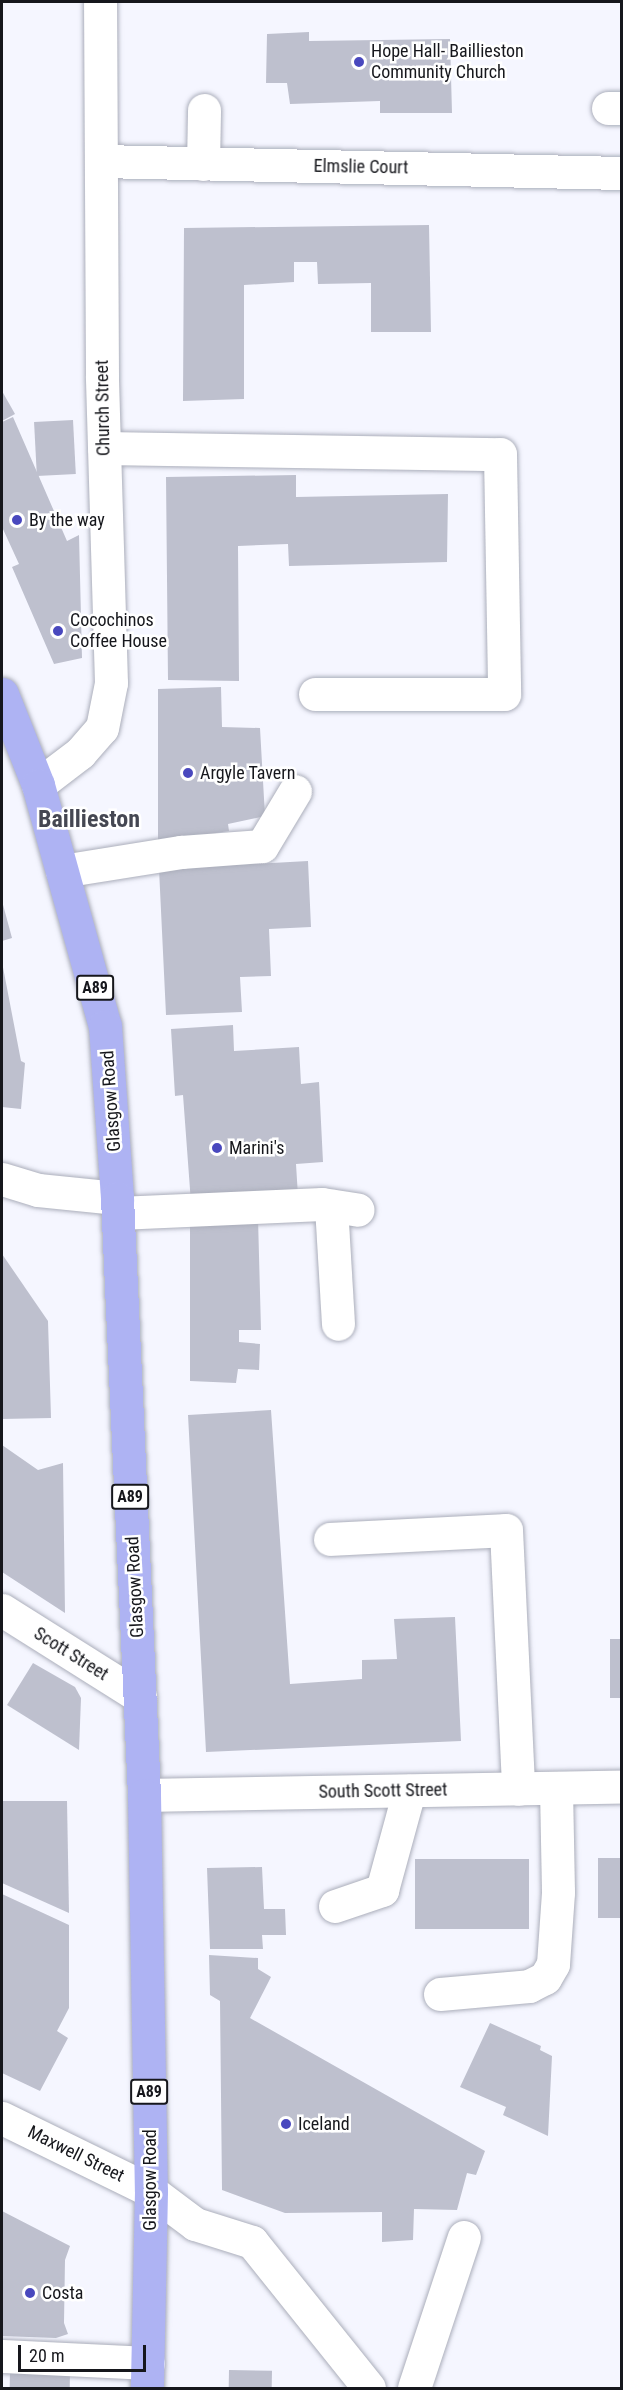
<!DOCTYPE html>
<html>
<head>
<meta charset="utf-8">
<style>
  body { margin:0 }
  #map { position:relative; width:623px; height:2390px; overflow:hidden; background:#f5f6ff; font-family:"Roboto Condensed",sans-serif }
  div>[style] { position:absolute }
  .green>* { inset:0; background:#d3d7ee }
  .building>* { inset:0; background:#bec0ce; transform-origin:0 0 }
  .roads { filter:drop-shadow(0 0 2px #abaebb) drop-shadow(0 0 2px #abaebb) }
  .minor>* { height:33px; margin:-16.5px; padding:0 16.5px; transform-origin:16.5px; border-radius:16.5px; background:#fff }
  .major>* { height:33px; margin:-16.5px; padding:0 16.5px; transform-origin:16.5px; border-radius:16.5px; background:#aeb3f3 }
  .dots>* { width:16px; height:16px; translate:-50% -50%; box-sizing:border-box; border:3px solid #fff; border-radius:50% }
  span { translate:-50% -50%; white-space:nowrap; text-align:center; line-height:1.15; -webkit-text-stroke:5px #fff; paint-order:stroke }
  .shield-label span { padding:2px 4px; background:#fff; border:2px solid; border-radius:4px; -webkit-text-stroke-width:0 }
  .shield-label { font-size:16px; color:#16171c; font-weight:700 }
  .poi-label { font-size:18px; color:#16171c }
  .left { translate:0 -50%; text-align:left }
  .street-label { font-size:18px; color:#16171c }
  .district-label { font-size:24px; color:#454752; font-weight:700 }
  .frame { position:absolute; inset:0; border:3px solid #16171c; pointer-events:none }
  .scale { position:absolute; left:18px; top:2345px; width:128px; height:27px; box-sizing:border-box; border:3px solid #16171c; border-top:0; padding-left:8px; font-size:18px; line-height:21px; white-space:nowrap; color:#16171c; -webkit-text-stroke:4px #fff; paint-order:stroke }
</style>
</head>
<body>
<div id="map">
  <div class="green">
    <div style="clip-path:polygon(134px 2px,544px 2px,544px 3px)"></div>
  </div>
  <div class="building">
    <div style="clip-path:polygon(309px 32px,309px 41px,450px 39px,452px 113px,380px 113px,380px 101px,290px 104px,287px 83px,266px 83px,267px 34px)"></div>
    <div style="clip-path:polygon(429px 225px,431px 332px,371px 332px,371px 283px,318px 284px,317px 262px,294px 262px,294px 282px,244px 285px,244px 399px,183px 401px,184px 228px)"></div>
    <div style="clip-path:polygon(2px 391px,15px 414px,2px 421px)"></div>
    <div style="clip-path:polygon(13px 417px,67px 541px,79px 535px,82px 658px,54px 664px,12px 567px,19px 564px,2px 527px,2px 422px)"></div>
    <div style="left:73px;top:420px;width:54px;height:39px;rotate:87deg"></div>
    <div style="clip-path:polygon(296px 475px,296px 497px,448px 494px,447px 562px,289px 566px,288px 544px,238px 546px,239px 681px,168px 680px,166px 477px)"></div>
    <div style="clip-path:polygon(221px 687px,222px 727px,260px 728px,265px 816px,228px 824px,229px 831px,216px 833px,216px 837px,158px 841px,158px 689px)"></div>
    <div style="clip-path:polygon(308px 861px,311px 927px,269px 929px,271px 976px,240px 977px,242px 1012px,166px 1015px,159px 869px)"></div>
    <div style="clip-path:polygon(2px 901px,12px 938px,2px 941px)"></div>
    <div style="clip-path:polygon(2px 962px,21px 1061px,25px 1063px,21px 1109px,2px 1107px)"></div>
    <div style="clip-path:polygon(233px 1025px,234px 1051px,299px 1047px,301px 1084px,319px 1082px,323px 1162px,296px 1164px,298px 1196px,191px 1203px,183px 1095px,175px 1096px,171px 1029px)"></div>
    <div style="clip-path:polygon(258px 1218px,261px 1330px,239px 1330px,239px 1342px,260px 1344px,259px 1370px,238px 1369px,236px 1383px,190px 1381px,190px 1222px)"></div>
    <div style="clip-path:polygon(2px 1254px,48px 1321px,51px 1418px,2px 1419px)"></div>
    <div style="clip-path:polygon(271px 1410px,290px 1684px,362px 1679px,362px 1660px,397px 1659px,394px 1619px,455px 1617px,461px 1741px,206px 1752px,188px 1415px)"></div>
    <div style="clip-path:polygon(2px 1445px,38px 1470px,63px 1463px,65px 1613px,2px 1572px)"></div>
    <div style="left:621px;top:1639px;width:59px;height:11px;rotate:90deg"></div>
    <div style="clip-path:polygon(33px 1663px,75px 1687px,81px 1698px,79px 1750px,7px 1705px)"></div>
    <div style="clip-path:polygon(2px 1801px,67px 1801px,69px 1913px,2px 1883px)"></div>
    <div style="left:621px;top:1858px;width:60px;height:23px;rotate:90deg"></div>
    <div style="left:529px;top:1859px;width:70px;height:114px;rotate:90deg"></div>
    <div style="clip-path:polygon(262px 1867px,264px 1909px,285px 1909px,286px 1935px,262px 1935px,263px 1949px,210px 1949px,207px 1868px)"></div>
    <div style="clip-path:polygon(2px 1894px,69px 1925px,69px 2008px,57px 2031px,68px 2038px,40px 2091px,2px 2073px)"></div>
    <div style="clip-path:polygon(209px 1955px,258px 1958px,258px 1969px,271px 1977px,250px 2018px,485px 2151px,476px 2175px,467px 2173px,457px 2210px,414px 2209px,413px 2240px,382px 2242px,382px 2212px,285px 2213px,222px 2190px,220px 2001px,210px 1995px)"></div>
    <div style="clip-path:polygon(490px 2023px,541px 2046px,540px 2050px,552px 2056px,548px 2136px,503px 2115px,506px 2107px,460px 2087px)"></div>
    <div style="clip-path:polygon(2px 2211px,70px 2246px,65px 2260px,64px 2323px,68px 2334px,56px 2338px,2px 2336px)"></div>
    <div style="left:10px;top:2370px;width:60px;height:18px;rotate:1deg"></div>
    <div style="left:229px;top:2370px;width:43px;height:18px;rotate:1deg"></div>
  </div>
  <div class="roads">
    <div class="minor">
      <div style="left:608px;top:108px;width:14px"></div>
      <div style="left:101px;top:161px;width:521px;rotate:1.32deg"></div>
      <div style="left:203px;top:164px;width:54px;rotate:-88.9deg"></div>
      <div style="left:104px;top:448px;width:396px;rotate:0.9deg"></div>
      <div style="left:500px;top:454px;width:240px;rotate:89deg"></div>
      <div style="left:504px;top:694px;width:189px;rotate:180deg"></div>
      <div style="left:38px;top:785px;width:53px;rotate:-37.3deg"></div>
      <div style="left:80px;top:753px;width:33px;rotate:-49deg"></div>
      <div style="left:102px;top:728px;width:46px;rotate:-78.7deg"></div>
      <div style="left:111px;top:683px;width:307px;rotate:-91.7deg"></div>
      <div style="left:102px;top:376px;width:374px;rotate:-90.3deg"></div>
      <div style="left:62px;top:871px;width:121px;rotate:-9.1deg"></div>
      <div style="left:181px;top:852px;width:81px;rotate:-4.2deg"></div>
      <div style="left:262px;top:846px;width:64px;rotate:-59deg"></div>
      <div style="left:2px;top:1179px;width:38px;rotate:17deg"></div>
      <div style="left:38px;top:1190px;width:79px;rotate:5.8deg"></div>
      <div style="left:331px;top:1206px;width:118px;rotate:86.6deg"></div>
      <div style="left:118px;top:1213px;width:204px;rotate:-2.5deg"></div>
      <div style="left:322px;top:1204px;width:36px;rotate:9deg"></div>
      <div style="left:330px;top:1539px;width:176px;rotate:-2.9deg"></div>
      <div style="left:506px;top:1530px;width:259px;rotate:87.3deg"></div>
      <div style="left:2px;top:1610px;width:163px;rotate:32.2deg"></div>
      <div style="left:144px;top:1795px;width:478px;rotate:-1deg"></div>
      <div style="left:335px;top:1906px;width:50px;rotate:-18.8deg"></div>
      <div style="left:382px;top:1890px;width:103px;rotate:-74.7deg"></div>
      <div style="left:440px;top:1994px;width:89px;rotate:-5.1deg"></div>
      <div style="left:529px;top:1986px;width:18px;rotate:-27deg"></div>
      <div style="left:545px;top:1978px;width:16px;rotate:-60deg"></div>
      <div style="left:553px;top:1964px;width:72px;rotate:-86deg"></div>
      <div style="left:558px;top:1892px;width:104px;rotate:-91.1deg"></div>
      <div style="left:2px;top:2118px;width:166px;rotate:26.1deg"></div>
      <div style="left:151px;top:2191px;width:55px;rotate:36.9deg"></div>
      <div style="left:195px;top:2224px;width:60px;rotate:17.5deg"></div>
      <div style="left:252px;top:2242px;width:187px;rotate:51.3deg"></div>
      <div style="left:2px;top:2356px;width:146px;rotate:2.7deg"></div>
      <div style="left:414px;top:2388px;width:159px;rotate:-71.7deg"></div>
    </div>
    <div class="major">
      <div style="left:2px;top:694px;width:98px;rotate:68.4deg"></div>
      <div style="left:38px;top:785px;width:250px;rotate:74.5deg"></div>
      <div style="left:105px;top:1026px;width:172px;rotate:86deg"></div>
      <div style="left:117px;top:1198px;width:598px;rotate:87.41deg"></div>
      <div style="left:144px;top:1795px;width:396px;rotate:89deg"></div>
      <div style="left:151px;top:2191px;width:197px;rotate:91.2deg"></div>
    </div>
  </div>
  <div class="dots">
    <div style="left:359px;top:62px;background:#4948be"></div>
    <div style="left:17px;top:520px;background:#4948be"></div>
    <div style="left:58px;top:631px;background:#4948be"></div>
    <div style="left:188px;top:773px;background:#4948be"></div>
    <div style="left:217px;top:1148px;background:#4948be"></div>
    <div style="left:286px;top:2124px;background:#4948be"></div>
    <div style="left:30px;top:2293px;background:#4948be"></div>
  </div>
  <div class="shield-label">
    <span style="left:95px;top:988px">A89</span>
    <span style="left:130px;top:1497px">A89</span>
    <span style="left:149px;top:2092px">A89</span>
  </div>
  <div class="poi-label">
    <span class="left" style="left:371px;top:62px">Hope Hall- Baillieston<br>Community Church</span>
    <span class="left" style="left:29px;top:520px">By the way</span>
    <span class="left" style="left:70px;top:631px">Cocochinos<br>Coffee House</span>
    <span class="left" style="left:200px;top:773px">Argyle Tavern</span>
    <span class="left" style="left:229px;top:1148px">Marini's</span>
    <span class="left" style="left:298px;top:2124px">Iceland</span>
    <span class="left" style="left:42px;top:2293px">Costa</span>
  </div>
  <div class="street-label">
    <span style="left:361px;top:167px;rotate:1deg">Elmslie Court</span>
    <span style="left:103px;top:408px;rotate:-91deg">Church Street</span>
    <span style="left:111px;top:1101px;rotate:-94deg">Glasgow Road</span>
    <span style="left:135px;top:1587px;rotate:-93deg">Glasgow Road</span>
    <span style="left:71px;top:1654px;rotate:32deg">Scott Street</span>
    <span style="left:383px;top:1791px;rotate:-1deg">South Scott Street</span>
    <span style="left:76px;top:2154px;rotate:26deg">Maxwell Street</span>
    <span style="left:150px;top:2180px;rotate:-90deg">Glasgow Road</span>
  </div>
  <div class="district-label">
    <span style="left:89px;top:820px">Baillieston</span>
  </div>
  <div class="frame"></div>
  <div class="scale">20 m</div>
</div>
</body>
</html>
